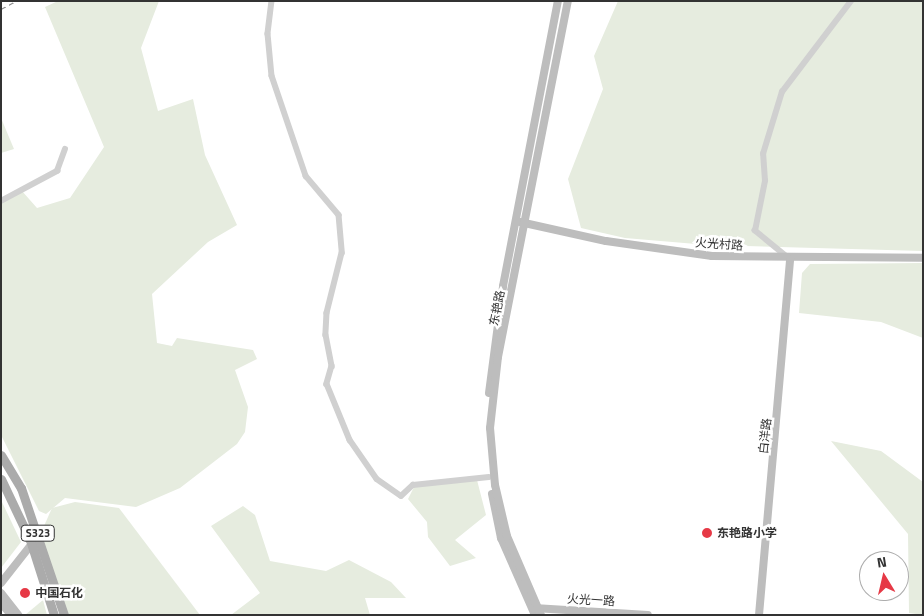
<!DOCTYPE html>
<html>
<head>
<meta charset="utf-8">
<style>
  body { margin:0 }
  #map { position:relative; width:924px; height:616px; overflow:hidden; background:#fff; font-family:"Titillium Web","Noto Sans SC",sans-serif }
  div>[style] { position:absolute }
  .green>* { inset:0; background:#e6ecdf }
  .street>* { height:5.5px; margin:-2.75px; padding:0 2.75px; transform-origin:2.75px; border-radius:2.75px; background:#d0d0d0 }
  .secondary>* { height:8px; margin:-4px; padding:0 4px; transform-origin:4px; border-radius:4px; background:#bdbdbd }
  .primary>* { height:9px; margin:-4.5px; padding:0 4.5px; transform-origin:4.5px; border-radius:4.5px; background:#ababab }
  .rail>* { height:1px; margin-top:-0.5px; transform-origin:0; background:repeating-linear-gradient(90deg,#888 0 5px,transparent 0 9px) }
  .dots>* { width:14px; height:14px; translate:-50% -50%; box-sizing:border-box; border:2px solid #fff; border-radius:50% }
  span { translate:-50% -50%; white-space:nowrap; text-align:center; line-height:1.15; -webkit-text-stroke:5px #fff; paint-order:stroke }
  .shield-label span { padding:1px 4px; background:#fff; border:1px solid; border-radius:4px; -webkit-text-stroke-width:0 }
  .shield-label { font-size:11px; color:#333; font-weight:700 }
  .street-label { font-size:12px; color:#333 }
  .poi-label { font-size:12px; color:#333; font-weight:700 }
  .left { translate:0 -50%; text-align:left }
  .frame { position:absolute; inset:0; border:2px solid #333; pointer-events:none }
  .north { position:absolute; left:859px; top:551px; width:50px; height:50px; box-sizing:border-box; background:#fff; border:1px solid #adadad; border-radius:50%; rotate:351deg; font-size:14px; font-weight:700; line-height:20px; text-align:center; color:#333 }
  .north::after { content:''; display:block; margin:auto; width:18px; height:22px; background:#e63946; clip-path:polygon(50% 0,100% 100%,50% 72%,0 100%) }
</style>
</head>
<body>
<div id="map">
  <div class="green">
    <div style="clip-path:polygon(58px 1px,159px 1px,141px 48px,158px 111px,193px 99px,205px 155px,237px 225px,208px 242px,152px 294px,157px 343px,172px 346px,177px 338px,253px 350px,257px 359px,235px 370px,248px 407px,245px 432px,237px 444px,180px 488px,136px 507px,65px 498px,46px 514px,39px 511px,1px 435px,1px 201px,22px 191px,37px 208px,70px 198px,104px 147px,45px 7px)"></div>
    <div style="clip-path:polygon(618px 1px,923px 1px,923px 251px,708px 245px,625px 238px,581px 228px,568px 179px,603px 89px,594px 56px)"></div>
    <div style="clip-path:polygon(1px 118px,14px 149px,1px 153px)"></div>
    <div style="clip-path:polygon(923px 263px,923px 338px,881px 322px,799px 313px,802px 273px,810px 264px)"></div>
    <div style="clip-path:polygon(831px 441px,881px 451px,923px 482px,923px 615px,909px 613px,908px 534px)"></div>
    <div style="clip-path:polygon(477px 480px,486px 515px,455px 540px,476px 558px,450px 566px,428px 537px,427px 522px,408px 499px,414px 487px)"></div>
    <div style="clip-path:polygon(1px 500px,21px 542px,1px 568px)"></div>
    <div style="clip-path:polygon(75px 502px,119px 508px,200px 615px,65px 615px,40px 535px,52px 508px)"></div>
    <div style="clip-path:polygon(243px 506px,255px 515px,270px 561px,326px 571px,349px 560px,391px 582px,406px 598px,365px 598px,370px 615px,231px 615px,260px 593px,211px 526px)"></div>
    <div style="clip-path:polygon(43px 600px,47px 615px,25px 615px)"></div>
  </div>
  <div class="street">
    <div style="left:272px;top:1px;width:33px;rotate:97deg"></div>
    <div style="left:268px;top:34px;width:42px;rotate:84.6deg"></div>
    <div style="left:272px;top:76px;width:106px;rotate:71.2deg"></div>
    <div style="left:306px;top:176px;width:51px;rotate:49.8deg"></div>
    <div style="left:339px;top:215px;width:38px;rotate:85deg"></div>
    <div style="left:342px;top:253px;width:62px;rotate:104deg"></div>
    <div style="left:327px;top:313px;width:22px;rotate:93deg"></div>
    <div style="left:326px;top:335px;width:32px;rotate:79deg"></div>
    <div style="left:332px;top:366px;width:19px;rotate:106deg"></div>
    <div style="left:327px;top:384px;width:61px;rotate:67.7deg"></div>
    <div style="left:350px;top:440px;width:47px;rotate:55.3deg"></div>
    <div style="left:377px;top:479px;width:29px;rotate:35deg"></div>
    <div style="left:401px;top:496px;width:16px;rotate:-43deg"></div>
    <div style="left:413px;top:485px;width:76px;rotate:-6deg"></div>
    <div style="left:1px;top:201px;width:64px;rotate:-28.2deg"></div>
    <div style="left:57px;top:171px;width:23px;rotate:-70deg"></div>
    <div style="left:788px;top:258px;width:43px;rotate:-140.7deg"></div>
    <div style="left:755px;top:231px;width:51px;rotate:-78.7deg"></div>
    <div style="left:765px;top:181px;width:27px;rotate:-94deg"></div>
    <div style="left:763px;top:154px;width:65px;rotate:-73deg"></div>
    <div style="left:782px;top:92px;width:114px;rotate:-52.8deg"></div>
  </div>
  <div class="secondary">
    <div style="left:520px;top:222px;width:88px;rotate:12.5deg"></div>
    <div style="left:606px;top:241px;width:107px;rotate:8.1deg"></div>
    <div style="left:712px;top:256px;width:211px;rotate:0.5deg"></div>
    <div style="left:489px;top:393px;width:108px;rotate:-82.5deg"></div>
    <div style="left:503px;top:286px;width:290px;rotate:-79.1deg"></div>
    <div style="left:492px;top:494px;width:45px;rotate:78.4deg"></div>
    <div style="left:501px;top:538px;width:84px;rotate:66.2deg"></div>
    <div style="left:1px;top:583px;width:53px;rotate:-51.8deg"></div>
    <div style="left:1px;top:593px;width:28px;rotate:52deg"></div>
    <div style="left:1px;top:603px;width:16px;rotate:50deg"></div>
    <div style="left:534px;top:608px;width:114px;rotate:3.5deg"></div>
    <div style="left:541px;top:615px;width:86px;rotate:-113.3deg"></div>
    <div style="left:507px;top:536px;width:52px;rotate:-103.2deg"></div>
    <div style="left:495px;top:485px;width:57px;rotate:-95deg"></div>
    <div style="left:490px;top:428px;width:71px;rotate:-83.6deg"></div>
    <div style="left:498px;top:357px;width:363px;rotate:-78.9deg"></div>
    <div style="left:759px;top:615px;width:357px;rotate:-85deg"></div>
  </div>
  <div class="primary">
    <div style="left:1px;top:455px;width:39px;rotate:59deg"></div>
    <div style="left:21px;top:488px;width:134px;rotate:71.3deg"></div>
    <div style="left:1px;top:479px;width:68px;rotate:64.6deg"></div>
    <div style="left:30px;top:540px;width:79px;rotate:72.3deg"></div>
  </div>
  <div class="rail">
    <div style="left:1px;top:9px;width:17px;rotate:-28deg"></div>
  </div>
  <div class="dots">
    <div style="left:707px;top:533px;background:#e63946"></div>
    <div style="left:25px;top:593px;background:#e63946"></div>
  </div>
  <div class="shield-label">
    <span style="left:38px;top:533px">S323</span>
  </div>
  <div class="street-label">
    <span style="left:719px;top:244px;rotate:4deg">火光村路</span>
    <span style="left:497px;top:308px;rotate:-79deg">东艳路</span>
    <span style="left:765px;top:436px;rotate:-84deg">白洋路</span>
    <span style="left:591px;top:600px;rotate:3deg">火光一路</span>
  </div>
  <div class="poi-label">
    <span class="left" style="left:717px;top:533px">东艳路小学</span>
    <span class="left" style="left:35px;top:593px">中国石化</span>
  </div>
  <div class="frame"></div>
  <div class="north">N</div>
</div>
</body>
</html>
